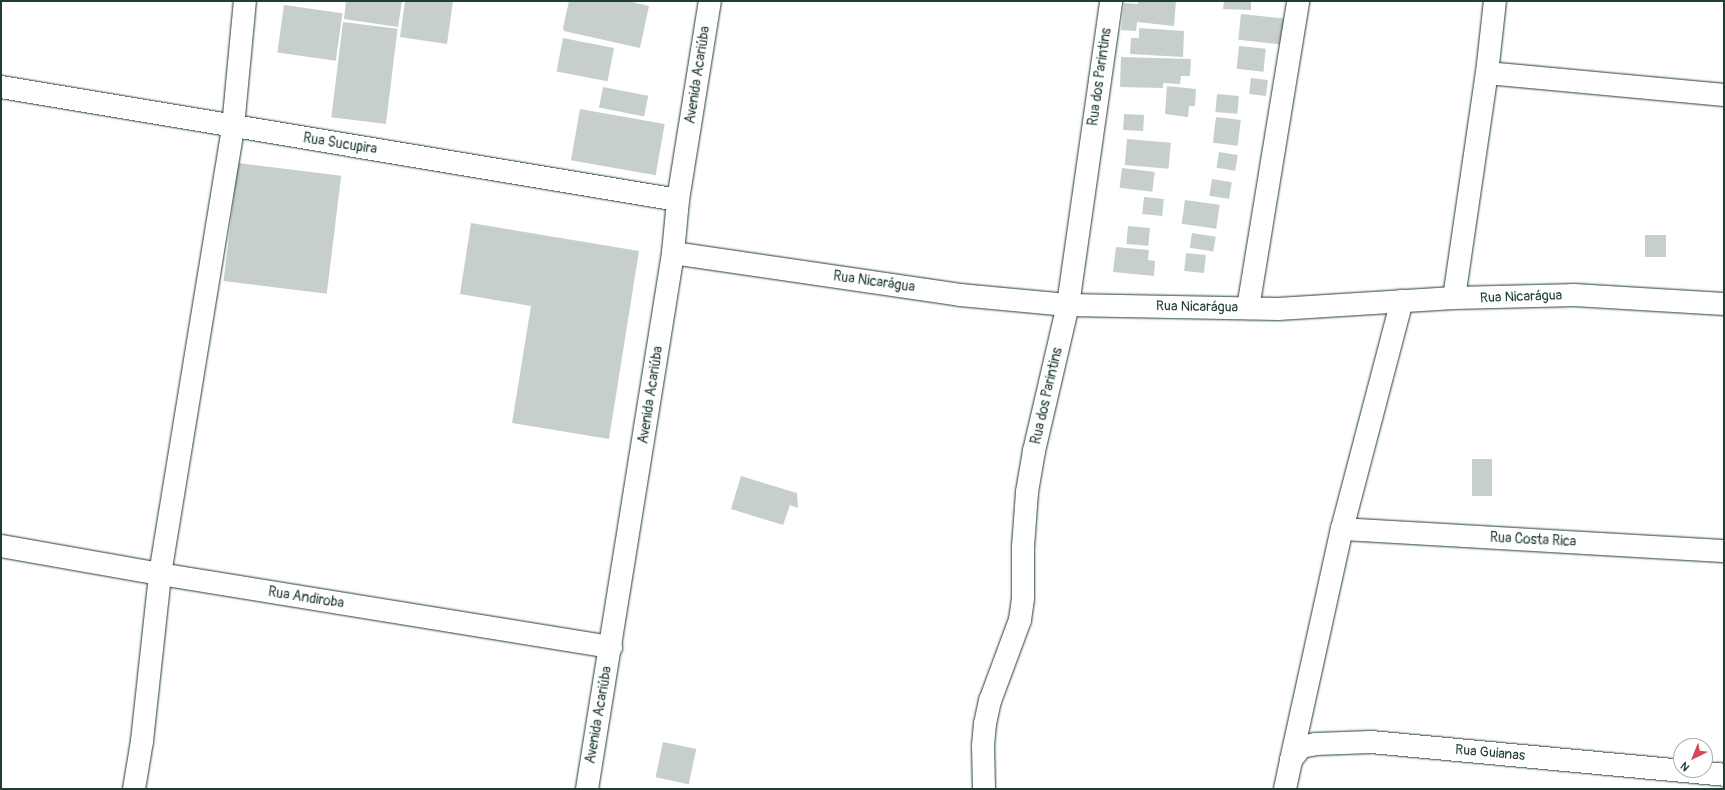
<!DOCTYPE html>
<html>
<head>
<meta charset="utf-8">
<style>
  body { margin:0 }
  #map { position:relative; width:1725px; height:790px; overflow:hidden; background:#fff; font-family:Pangolin,sans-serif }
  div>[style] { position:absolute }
  .building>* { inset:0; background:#c7cfcc; transform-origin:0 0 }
  .roads { filter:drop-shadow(0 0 1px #1f3d34) drop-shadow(0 0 1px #1f3d34) }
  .minor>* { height:22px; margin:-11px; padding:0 11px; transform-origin:11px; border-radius:11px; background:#fff }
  span { translate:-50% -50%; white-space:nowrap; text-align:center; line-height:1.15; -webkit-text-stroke:3.5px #fff; paint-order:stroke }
  .street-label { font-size:14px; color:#1f3d34 }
  .frame { position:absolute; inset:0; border:2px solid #1f3d34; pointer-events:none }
  .north { position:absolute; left:1673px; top:738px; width:40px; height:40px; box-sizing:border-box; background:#fff; border:1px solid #a5b1ae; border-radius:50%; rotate:223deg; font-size:11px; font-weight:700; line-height:16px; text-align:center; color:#1f3d34 }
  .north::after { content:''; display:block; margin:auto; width:14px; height:18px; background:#d1495b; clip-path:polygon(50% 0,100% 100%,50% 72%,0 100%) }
</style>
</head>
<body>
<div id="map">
  <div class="building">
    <div style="clip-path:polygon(346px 1px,402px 1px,398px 27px,344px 19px)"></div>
    <div style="clip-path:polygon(405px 1px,453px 1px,447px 44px,400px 37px)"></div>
    <div style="clip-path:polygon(569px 1px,628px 1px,649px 6px,640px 48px,564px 31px,563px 28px)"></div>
    <div style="clip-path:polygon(1138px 1px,1176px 1px,1174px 26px,1137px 22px,1136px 31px,1121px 30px,1124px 3px,1138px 4px)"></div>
    <div style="clip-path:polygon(1224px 1px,1251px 1px,1251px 10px,1223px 9px)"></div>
    <div style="left:284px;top:5px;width:59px;height:48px;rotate:8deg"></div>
    <div style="left:1241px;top:14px;width:44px;height:26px;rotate:6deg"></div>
    <div style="left:343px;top:22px;width:55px;height:96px;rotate:7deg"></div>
    <div style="clip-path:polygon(1139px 28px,1184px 31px,1183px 57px,1130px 54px,1131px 38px,1139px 38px)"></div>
    <div style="left:563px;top:38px;width:52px;height:34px;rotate:11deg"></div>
    <div style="left:1239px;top:46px;width:27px;height:23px;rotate:6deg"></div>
    <div style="clip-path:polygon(1121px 57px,1191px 59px,1190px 76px,1181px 76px,1180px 84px,1163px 83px,1163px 88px,1120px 87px)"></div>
    <div style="left:1251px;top:78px;width:17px;height:16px;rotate:7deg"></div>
    <div style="clip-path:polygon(1167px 86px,1196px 89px,1195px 106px,1189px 106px,1188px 117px,1165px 114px)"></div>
    <div style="left:603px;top:87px;width:46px;height:21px;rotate:11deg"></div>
    <div style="left:1217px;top:94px;width:22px;height:18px;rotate:5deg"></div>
    <div style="left:580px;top:109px;width:86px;height:52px;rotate:10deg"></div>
    <div style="left:1124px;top:114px;width:20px;height:16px;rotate:3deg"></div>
    <div style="left:1216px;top:117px;width:25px;height:26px;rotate:7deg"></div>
    <div style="left:1127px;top:139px;width:44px;height:26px;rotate:5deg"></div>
    <div style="left:1219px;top:152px;width:19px;height:16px;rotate:9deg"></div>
    <div style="left:238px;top:163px;width:104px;height:119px;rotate:7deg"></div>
    <div style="left:1122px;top:168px;width:33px;height:20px;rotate:7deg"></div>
    <div style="left:1212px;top:179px;width:20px;height:17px;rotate:9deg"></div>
    <div style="left:1144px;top:197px;width:20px;height:17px;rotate:6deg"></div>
    <div style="left:1185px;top:200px;width:35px;height:24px;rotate:8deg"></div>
    <div style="clip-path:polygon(471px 223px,639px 251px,609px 439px,512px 423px,531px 306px,460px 294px)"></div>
    <div style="left:1128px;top:226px;width:22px;height:18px;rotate:5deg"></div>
    <div style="left:1192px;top:233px;width:24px;height:15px;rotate:9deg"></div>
    <div style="left:1645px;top:235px;width:21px;height:22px"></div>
    <div style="clip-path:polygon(1116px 247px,1149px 250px,1148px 260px,1155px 261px,1154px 276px,1113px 272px)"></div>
    <div style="left:1186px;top:253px;width:20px;height:18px;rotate:6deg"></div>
    <div style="left:1472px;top:459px;width:20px;height:37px"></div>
    <div style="clip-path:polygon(741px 476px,797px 493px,798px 508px,790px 505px,783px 525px,731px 509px)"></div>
    <div style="left:663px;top:742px;width:34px;height:36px;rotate:12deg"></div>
  </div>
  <div class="roads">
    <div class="minor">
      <div style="left:1487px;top:73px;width:238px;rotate:5.3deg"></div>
      <div style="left:1px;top:87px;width:686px;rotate:9.48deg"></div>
      <div style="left:673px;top:253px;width:290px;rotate:8.3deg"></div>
      <div style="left:960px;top:295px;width:108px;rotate:5.3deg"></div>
      <div style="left:1068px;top:305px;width:210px;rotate:1.1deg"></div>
      <div style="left:1278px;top:309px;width:176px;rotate:-3.6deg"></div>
      <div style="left:1454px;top:298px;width:120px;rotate:-1.4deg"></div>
      <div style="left:1574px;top:295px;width:150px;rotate:3.4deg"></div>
      <div style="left:1454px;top:298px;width:227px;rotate:-81.7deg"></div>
      <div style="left:1487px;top:73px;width:72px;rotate:-83.7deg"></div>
      <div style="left:1248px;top:308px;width:311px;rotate:-80.7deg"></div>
      <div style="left:1342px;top:529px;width:383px;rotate:3.3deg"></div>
      <div style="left:1px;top:546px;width:161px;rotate:10deg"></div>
      <div style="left:160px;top:574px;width:457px;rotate:9.2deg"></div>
      <div style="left:1291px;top:760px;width:237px;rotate:-77.6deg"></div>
      <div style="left:1342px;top:529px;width:236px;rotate:-75.3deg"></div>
      <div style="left:134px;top:789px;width:49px;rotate:-80.5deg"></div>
      <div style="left:142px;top:741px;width:168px;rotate:-83.8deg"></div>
      <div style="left:160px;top:574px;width:453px;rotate:-80.7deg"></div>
      <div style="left:233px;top:127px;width:127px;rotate:-84.6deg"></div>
      <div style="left:587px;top:789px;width:543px;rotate:-80.88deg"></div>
      <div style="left:673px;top:253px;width:53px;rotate:-84.6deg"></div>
      <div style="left:678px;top:200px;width:202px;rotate:-80.9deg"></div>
      <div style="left:984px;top:789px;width:43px;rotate:-91.3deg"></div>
      <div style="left:983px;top:746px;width:22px;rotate:-85deg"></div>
      <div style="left:985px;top:724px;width:24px;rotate:-78deg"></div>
      <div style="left:990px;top:701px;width:86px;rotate:-69.7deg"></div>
      <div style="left:1020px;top:620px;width:22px;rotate:-82deg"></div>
      <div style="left:1023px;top:598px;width:51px;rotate:-90deg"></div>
      <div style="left:1023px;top:547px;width:55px;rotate:-85.8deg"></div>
      <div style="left:1027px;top:492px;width:42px;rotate:-80.3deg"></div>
      <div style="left:1034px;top:451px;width:150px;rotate:-76.9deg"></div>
      <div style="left:1068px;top:305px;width:307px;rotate:-81.9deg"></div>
      <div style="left:1285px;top:789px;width:30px;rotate:-78deg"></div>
      <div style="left:1291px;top:760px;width:16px;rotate:-52deg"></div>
      <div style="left:1301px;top:747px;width:15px;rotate:-11deg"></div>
      <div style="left:1316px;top:744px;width:55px;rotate:-2.1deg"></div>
      <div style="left:1371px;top:742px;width:355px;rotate:5.3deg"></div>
    </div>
  </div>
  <div class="street-label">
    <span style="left:698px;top:75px;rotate:-81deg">Avenida Acariúba</span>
    <span style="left:1100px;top:77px;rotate:-82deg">Rua dos Parintins</span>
    <span style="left:340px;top:144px;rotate:9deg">Rua Sucupira</span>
    <span style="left:874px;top:282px;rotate:8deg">Rua Nicarágua</span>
    <span style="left:1521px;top:297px;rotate:-2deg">Rua Nicarágua</span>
    <span style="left:1197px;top:307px;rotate:1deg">Rua Nicarágua</span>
    <span style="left:651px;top:395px;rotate:-81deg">Avenida Acariúba</span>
    <span style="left:1047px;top:396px;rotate:-77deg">Rua dos Parintins</span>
    <span style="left:1533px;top:540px;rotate:3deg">Rua Costa Rica</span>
    <span style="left:306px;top:598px;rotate:9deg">Rua Andiroba</span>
    <span style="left:599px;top:715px;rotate:-80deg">Avenida Acariúba</span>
    <span style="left:1490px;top:753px;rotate:5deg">Rua Guianas</span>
  </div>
  <div class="frame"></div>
  <div class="north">N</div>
</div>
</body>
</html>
